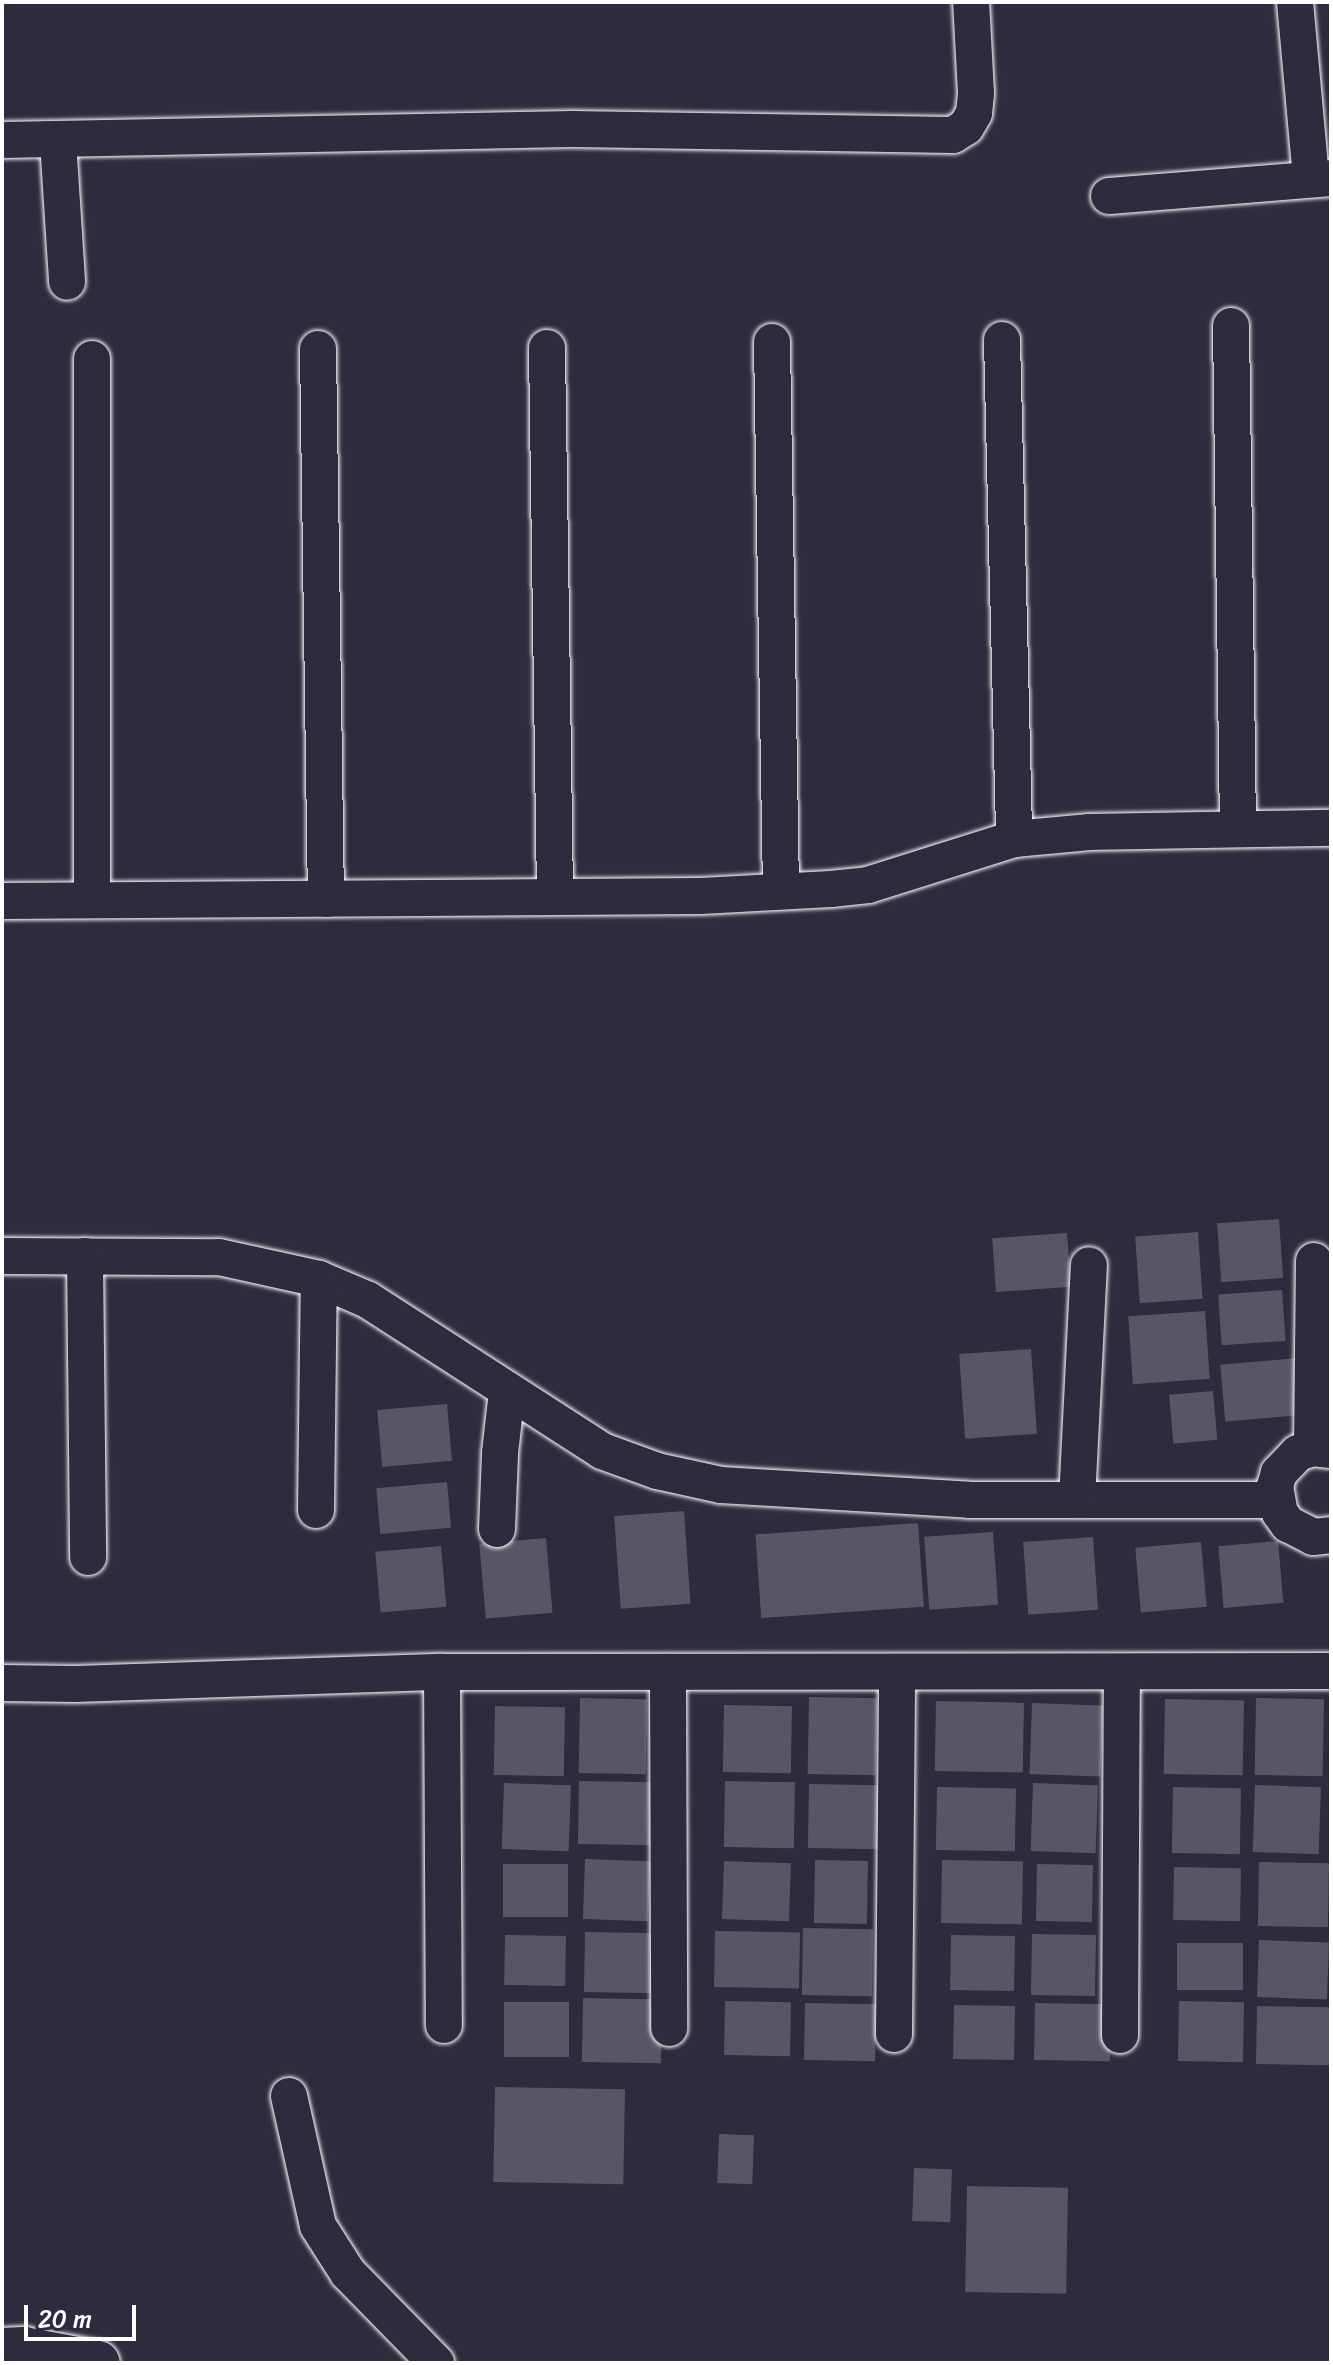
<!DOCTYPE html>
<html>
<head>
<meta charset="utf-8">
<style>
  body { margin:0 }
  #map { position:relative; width:1333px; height:2365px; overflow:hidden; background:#2f2a3d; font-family:Sriracha,sans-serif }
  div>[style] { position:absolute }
  .building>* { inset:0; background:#595564; transform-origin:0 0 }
  .roads { filter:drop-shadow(0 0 2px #fff) drop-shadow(0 0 2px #fff) }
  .minor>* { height:36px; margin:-18px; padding:0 18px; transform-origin:18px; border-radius:18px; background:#2f2a3d }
  .tertiary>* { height:44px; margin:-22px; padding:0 22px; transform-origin:22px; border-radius:22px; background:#2f2a3d }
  span { translate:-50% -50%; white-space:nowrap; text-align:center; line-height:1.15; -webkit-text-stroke:8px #2f2a3d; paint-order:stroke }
  .frame { position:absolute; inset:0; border:4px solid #fff; pointer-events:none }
  .scale { position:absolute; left:24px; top:2305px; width:112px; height:36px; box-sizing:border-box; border:4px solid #fff; border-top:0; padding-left:10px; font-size:24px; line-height:28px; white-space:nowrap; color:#fff; -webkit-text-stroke:6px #2f2a3d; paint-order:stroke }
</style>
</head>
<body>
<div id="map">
  <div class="building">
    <div style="left:1279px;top:1219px;width:59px;height:62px;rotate:86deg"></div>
    <div style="left:1198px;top:1232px;width:67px;height:63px;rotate:86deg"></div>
    <div style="left:1067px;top:1233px;width:54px;height:75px;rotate:86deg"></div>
    <div style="left:1282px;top:1290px;width:51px;height:64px;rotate:86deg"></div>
    <div style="left:1205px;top:1311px;width:68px;height:77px;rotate:86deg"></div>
    <div style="left:1031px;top:1349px;width:85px;height:72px;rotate:86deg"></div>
    <div style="left:1298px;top:1358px;width:57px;height:78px;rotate:85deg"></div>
    <div style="left:1213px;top:1391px;width:49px;height:44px;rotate:85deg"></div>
    <div style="left:447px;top:1404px;width:57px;height:70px;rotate:85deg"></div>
    <div style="left:447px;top:1482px;width:46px;height:71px;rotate:85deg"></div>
    <div style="left:684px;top:1511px;width:93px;height:70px;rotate:86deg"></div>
    <div style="left:918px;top:1523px;width:84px;height:163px;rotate:86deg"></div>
    <div style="left:993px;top:1532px;width:73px;height:69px;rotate:86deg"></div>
    <div style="left:1093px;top:1537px;width:73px;height:70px;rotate:86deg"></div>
    <div style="left:546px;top:1538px;width:75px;height:67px;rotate:85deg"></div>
    <div style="left:1278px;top:1541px;width:62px;height:60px;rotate:85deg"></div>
    <div style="left:1201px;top:1542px;width:65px;height:66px;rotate:85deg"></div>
    <div style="left:441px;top:1546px;width:61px;height:66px;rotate:85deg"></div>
    <div style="left:809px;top:1697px;width:68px;height:77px;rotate:1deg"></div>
    <div style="left:580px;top:1698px;width:67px;height:75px;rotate:1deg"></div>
    <div style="left:1256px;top:1698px;width:68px;height:77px;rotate:1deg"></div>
    <div style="left:1165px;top:1699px;width:79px;height:75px;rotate:1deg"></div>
    <div style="left:936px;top:1701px;width:88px;height:70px;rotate:1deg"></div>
    <div style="left:1032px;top:1703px;width:71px;height:71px;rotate:2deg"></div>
    <div style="left:724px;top:1705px;width:68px;height:67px;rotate:1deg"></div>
    <div style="left:495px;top:1706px;width:70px;height:69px;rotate:1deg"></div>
    <div style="left:579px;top:1781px;width:76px;height:63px;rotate:1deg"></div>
    <div style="left:725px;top:1781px;width:70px;height:66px;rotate:1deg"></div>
    <div style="left:504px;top:1783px;width:67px;height:66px;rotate:2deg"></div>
    <div style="left:1033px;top:1783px;width:65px;height:68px;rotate:2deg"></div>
    <div style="left:809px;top:1784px;width:72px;height:64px;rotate:1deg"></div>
    <div style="left:1255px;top:1785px;width:66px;height:67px;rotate:2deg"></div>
    <div style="left:937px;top:1787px;width:79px;height:63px;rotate:1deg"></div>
    <div style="left:1173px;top:1787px;width:68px;height:66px;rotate:1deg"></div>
    <div style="left:585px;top:1859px;width:65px;height:60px;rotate:2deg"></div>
    <div style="left:815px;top:1860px;width:53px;height:63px;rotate:1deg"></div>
    <div style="left:942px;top:1860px;width:81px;height:63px;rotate:1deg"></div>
    <div style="left:724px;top:1861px;width:67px;height:58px;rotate:2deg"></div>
    <div style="left:1259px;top:1862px;width:70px;height:64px;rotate:1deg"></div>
    <div style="left:503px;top:1864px;width:65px;height:53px"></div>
    <div style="left:1037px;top:1864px;width:56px;height:57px;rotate:1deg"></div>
    <div style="left:1174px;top:1867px;width:67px;height:53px;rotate:1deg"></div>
    <div style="left:803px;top:1928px;width:70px;height:67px;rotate:1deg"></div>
    <div style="left:715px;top:1931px;width:85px;height:56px;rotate:1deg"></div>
    <div style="left:585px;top:1932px;width:76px;height:60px;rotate:1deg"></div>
    <div style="left:1032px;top:1934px;width:64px;height:61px;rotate:1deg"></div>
    <div style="left:505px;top:1935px;width:61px;height:50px;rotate:1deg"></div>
    <div style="left:951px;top:1935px;width:64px;height:55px;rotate:1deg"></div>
    <div style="left:1259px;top:1940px;width:70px;height:57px;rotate:2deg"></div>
    <div style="left:1177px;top:1943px;width:66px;height:47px"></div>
    <div style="left:583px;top:1998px;width:79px;height:64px;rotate:1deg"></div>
    <div style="left:725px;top:2001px;width:66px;height:54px;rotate:1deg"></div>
    <div style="left:1179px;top:2001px;width:65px;height:60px;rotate:1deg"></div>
    <div style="left:504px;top:2002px;width:65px;height:55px"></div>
    <div style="left:805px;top:2003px;width:71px;height:57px;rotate:1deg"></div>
    <div style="left:1035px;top:2003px;width:76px;height:57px;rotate:1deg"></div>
    <div style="left:954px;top:2005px;width:61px;height:54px;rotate:1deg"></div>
    <div style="left:1257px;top:2006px;width:74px;height:58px;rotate:1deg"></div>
    <div style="left:495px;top:2087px;width:130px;height:95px;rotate:1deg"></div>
    <div style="left:719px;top:2134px;width:35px;height:49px;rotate:2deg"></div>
    <div style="left:914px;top:2168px;width:38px;height:53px;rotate:2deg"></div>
    <div style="left:967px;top:2186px;width:101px;height:106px;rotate:1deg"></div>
  </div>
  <div class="roads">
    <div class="minor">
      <div style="left:1295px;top:2px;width:177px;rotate:84.8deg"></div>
      <div style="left:2px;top:140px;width:570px;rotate:-1.11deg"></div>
      <div style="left:572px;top:129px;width:381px;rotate:0.9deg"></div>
      <div style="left:953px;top:135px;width:15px;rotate:-32deg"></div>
      <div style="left:966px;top:127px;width:16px;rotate:-60deg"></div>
      <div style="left:974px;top:113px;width:20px;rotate:-84deg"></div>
      <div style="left:976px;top:93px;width:91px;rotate:-93.1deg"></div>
      <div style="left:58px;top:141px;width:141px;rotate:86.3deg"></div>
      <div style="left:1109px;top:196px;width:223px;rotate:-4.6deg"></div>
      <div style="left:1231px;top:326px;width:503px;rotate:89.2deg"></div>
      <div style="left:1002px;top:340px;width:499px;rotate:88.6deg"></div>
      <div style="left:772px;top:342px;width:549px;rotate:89.06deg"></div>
      <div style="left:547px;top:348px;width:548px;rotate:89.16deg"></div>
      <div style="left:318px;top:349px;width:550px;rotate:89.17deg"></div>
      <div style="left:92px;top:898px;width:539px;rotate:-90deg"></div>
      <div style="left:2px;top:901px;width:699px;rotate:-0.41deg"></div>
      <div style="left:701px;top:896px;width:130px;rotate:-3.1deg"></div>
      <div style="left:831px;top:889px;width:37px;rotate:-6deg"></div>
      <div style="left:868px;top:885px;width:153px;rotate:-17.5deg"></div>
      <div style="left:1014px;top:839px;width:76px;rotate:-5.3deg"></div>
      <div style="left:1090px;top:832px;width:241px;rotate:-1deg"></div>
      <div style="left:2px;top:1256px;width:217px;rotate:0.3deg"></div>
      <div style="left:219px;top:1257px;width:102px;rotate:12.4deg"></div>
      <div style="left:319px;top:1279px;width:53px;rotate:23.2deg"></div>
      <div style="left:368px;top:1300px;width:278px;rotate:32.8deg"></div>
      <div style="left:602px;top:1451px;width:59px;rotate:20deg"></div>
      <div style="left:657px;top:1471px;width:66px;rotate:12.3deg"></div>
      <div style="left:721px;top:1485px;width:249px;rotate:3.4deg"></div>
      <div style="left:970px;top:1500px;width:305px"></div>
      <div style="left:85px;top:1256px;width:301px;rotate:89.4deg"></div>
      <div style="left:1312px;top:1448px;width:187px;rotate:-89.4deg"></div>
      <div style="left:1331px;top:1450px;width:19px;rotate:-174deg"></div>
      <div style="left:1312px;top:1448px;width:15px;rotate:160deg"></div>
      <div style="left:1298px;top:1453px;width:28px;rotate:134deg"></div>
      <div style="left:1279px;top:1473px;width:14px;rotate:107deg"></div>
      <div style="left:1275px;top:1486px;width:27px;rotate:80deg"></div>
      <div style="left:1280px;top:1513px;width:14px;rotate:54deg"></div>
      <div style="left:1288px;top:1524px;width:28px;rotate:27deg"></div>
      <div style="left:1313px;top:1537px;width:18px;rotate:-6deg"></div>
      <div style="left:1077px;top:1500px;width:235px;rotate:-87.1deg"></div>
      <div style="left:316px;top:1510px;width:231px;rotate:-89.3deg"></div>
      <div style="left:497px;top:1529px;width:76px;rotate:-87.7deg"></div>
      <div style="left:500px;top:1453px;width:61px;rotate:-83.5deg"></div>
      <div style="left:442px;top:1672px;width:353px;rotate:89.7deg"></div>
      <div style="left:668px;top:1672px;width:356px;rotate:89.8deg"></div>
      <div style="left:2px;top:1683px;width:73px;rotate:0.8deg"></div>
      <div style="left:75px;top:1684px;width:367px;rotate:-1.9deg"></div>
      <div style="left:442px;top:1672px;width:889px;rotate:-0.06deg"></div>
      <div style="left:894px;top:2034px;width:361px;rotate:-89.5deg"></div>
      <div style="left:1120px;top:2035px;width:361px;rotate:-89.7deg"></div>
      <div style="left:289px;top:2096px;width:133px;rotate:77.4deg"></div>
      <div style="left:318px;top:2226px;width:56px;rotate:57.4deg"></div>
      <div style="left:348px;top:2273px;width:126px;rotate:45.6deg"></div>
    </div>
    <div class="tertiary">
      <div style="left:2px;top:2350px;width:22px;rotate:-3deg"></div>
      <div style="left:24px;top:2349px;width:75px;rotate:10.7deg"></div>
    </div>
  </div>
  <div class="frame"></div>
  <div class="scale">20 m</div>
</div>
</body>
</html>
